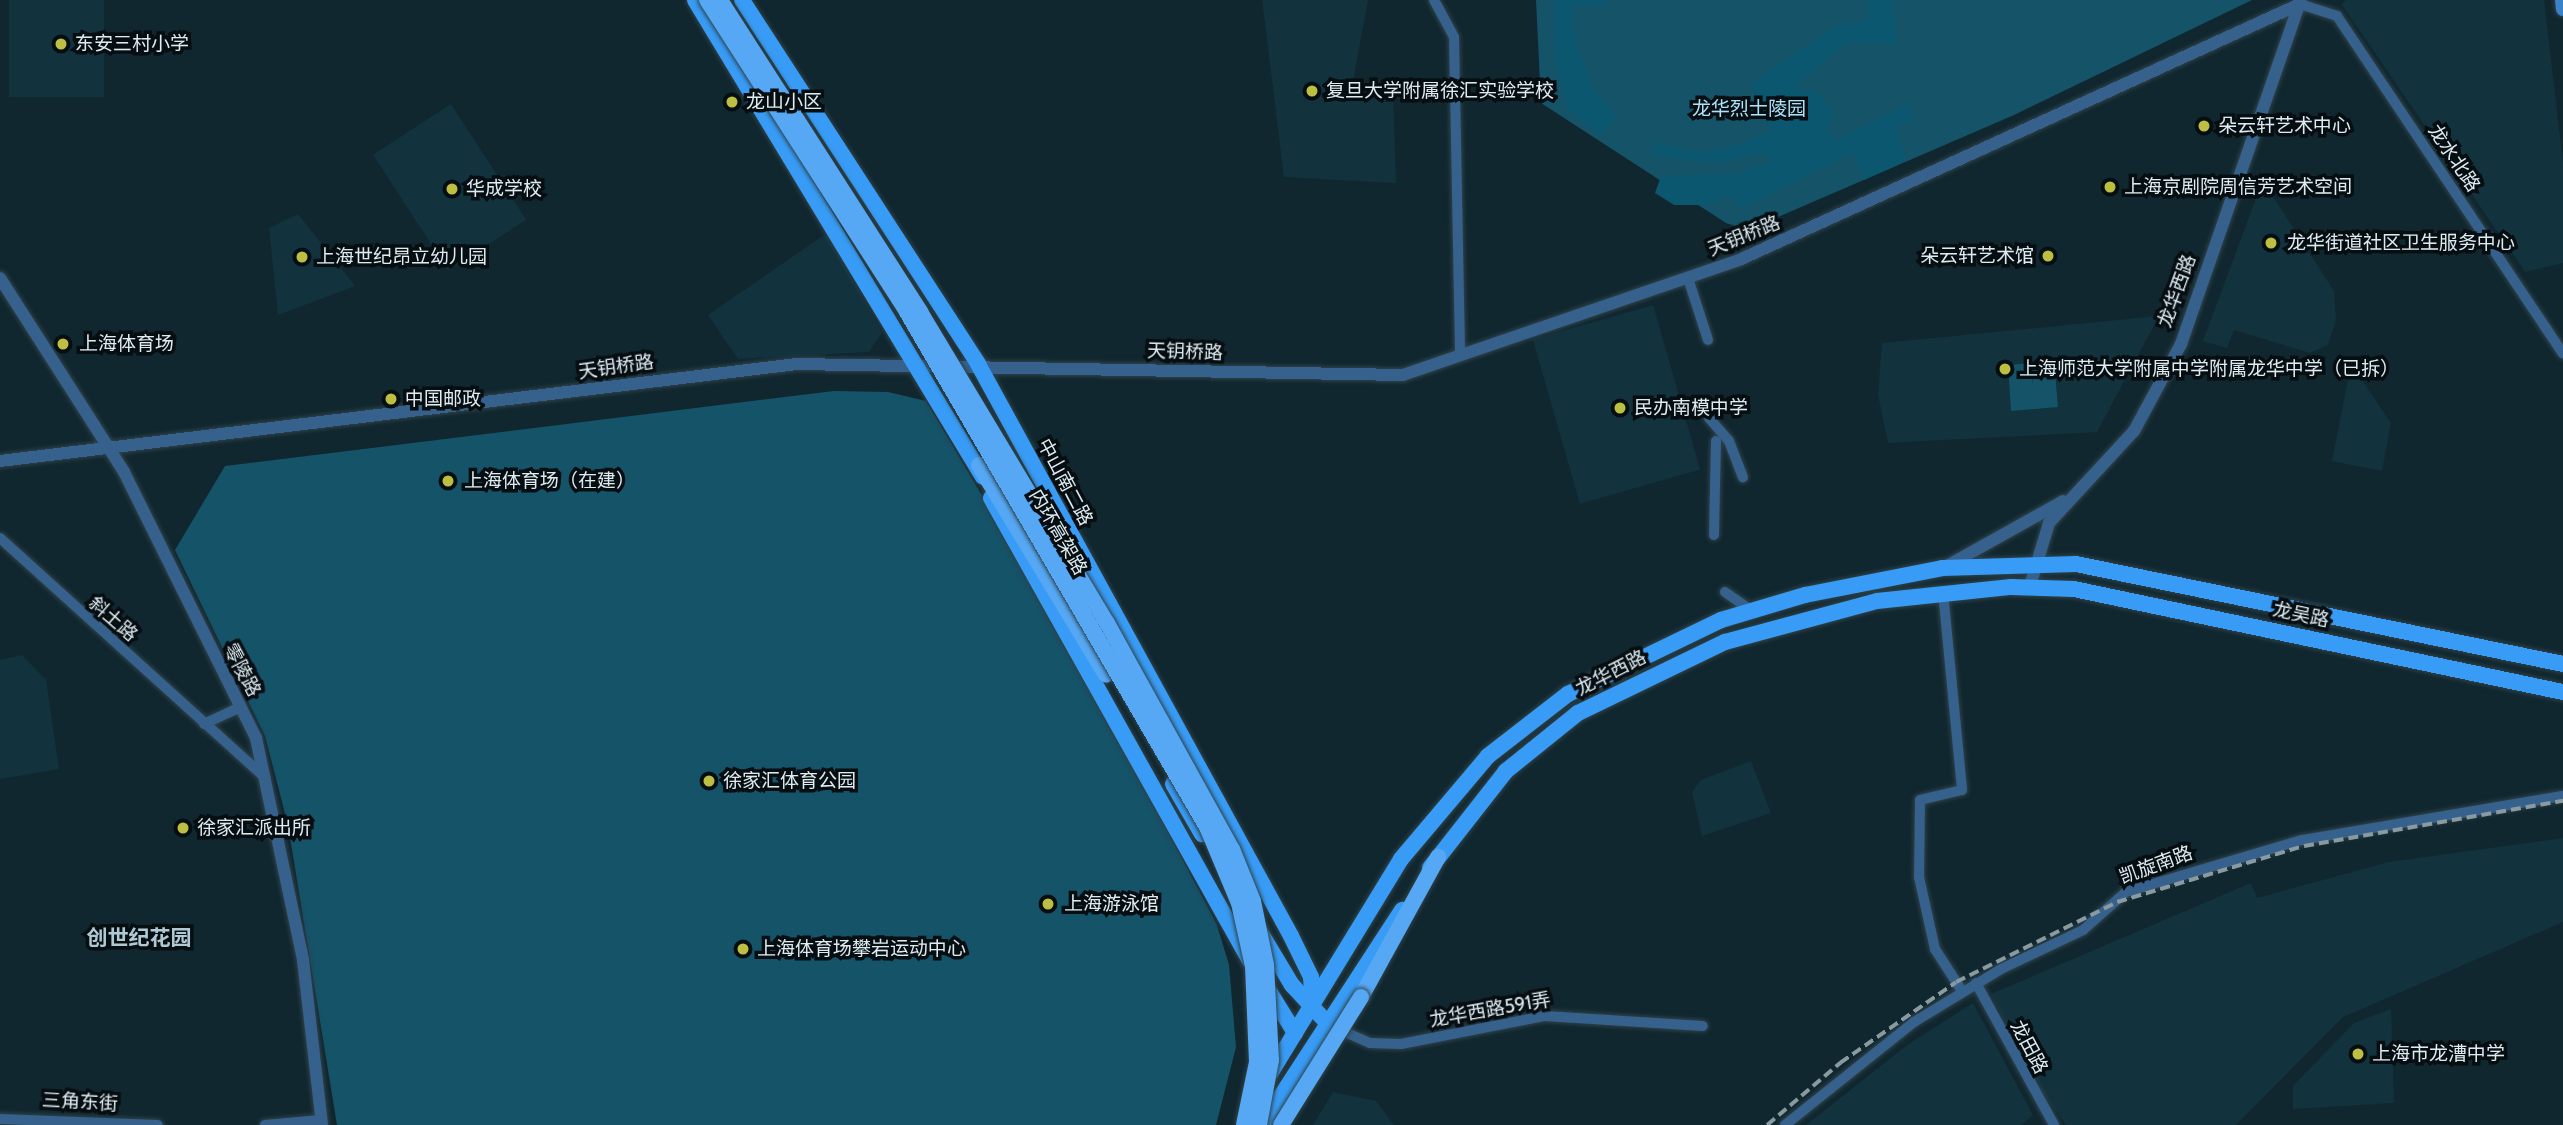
<!DOCTYPE html>
<html>
<head>
<meta charset="utf-8">
<style>
  body { margin:0 }
  #map { position:relative; width:2563px; height:1125px; overflow:hidden; background:#11272f; font-family:Cabin,"Noto Sans SC",sans-serif }
  div>[style] { position:absolute }
  .built>* { inset:0; background:#12323e; transform-origin:0 0 }
  .green>* { inset:0; background:#155369 }
  .forest>* { inset:0; background:#0c5770 }
  .roads { filter:drop-shadow(0 0 2px #2e424a) drop-shadow(0 0 2px #2e424a) }
  .minor>* { height:10px; margin:-5px; padding:0 5px; transform-origin:5px; border-radius:5px; background:#35618c }
  .tertiary>* { height:12px; margin:-6px; padding:0 6px; transform-origin:6px; border-radius:6px; background:#35618c }
  .secondary>* { height:14px; margin:-7px; padding:0 7px; transform-origin:7px; border-radius:7px; background:#3982c8 }
  .primary>* { height:16px; margin:-8px; padding:0 8px; transform-origin:8px; border-radius:8px; background:#389cf6 }
  .trunk>* { height:16px; margin:-8px; padding:0 8px; transform-origin:8px; border-radius:8px; background:#56a8f5 }
  .rail>* { height:3.5px; margin-top:-1.75px; transform-origin:0; background:repeating-linear-gradient(90deg,#899aa0 0 10px,transparent 0 15px) }
  .bridges { filter:drop-shadow(0 0 2px #2e424a) drop-shadow(0 0 2px #2e424a) }
  .trunk-bridge>* { height:16px; margin:-8px; padding:0 8px; transform-origin:8px; border-radius:8px; background:#56a8f5 }
  .dots>* { width:19px; height:19px; translate:-50% -50%; box-sizing:border-box; border:4px solid #060e12; border-radius:50% }
  span { translate:-50% -50%; white-space:nowrap; text-align:center; line-height:1.15; -webkit-text-stroke:7px #060e12; paint-order:stroke }
  .poi-label { font-size:19px; color:#deebf1 }
  .left { translate:0 -50%; text-align:left }
  .right { translate:-100% -50%; text-align:right }
  .park-label { font-size:19px; color:#abe1f9 }
  .street-label { font-size:19px; color:#deebf1 }
  .neighbourhood-label { font-size:21px; color:#aec8d4; font-weight:700 }
</style>
</head>
<body>
<div id="map">
  <div class="built">
    <div style="left:9px;top:0;width:95px;height:97px"></div>
    <div style="clip-path:polygon(1262px 0,1368px 0,1351px 92px,1393px 90px,1396px 183px,1284px 177px)"></div>
    <div style="clip-path:polygon(2346px 0,2544px 0,2563px 163px,2563px 263px,2525px 272px,2342px 5px)"></div>
    <div style="left:451px;top:104px;width:138px;height:93px;rotate:57deg"></div>
    <div style="clip-path:polygon(2260px 188px,2272px 195px,2334px 291px,2336px 320px,2328px 345px,2310px 353px,2234px 330px,2227px 348px,2203px 341px)"></div>
    <div style="clip-path:polygon(298px 214px,355px 286px,278px 315px,269px 228px)"></div>
    <div style="clip-path:polygon(827px 233px,882px 333px,869px 352px,738px 359px,708px 315px)"></div>
    <div style="left:1653px;top:305px;width:171px;height:125px;rotate:74deg"></div>
    <div style="clip-path:polygon(2159px 316px,2097px 432px,1888px 443px,1878px 395px,1882px 343px)"></div>
    <div style="clip-path:polygon(2351px 364px,2391px 423px,2382px 471px,2332px 461px)"></div>
    <div style="clip-path:polygon(22px 655px,46px 680px,59px 769px,0 779px,0 660px)"></div>
    <div style="clip-path:polygon(1751px 761px,1771px 813px,1702px 836px,1692px 792px,1701px 780px)"></div>
    <div style="clip-path:polygon(2563px 838px,2563px 922px,2343px 1017px,2236px 1125px,2066px 1125px,2037px 1085px,1991px 994px,2251px 883px,2257px 898px,2389px 862px)"></div>
    <div style="clip-path:polygon(1973px 1003px,2033px 1115px,2021px 1125px,1806px 1125px,1907px 1045px)"></div>
    <div style="clip-path:polygon(2391px 1009px,2394px 1103px,2293px 1109px,2293px 1086px,2354px 1023px)"></div>
    <div style="clip-path:polygon(1333px 1092px,1376px 1101px,1394px 1125px,1313px 1125px)"></div>
  </div>
  <div class="green">
    <div style="clip-path:polygon(1536px 0,2252px 0,2014px 115px,1748px 230px,1726px 223px,1541px 103px)"></div>
    <div style="clip-path:polygon(2054px 361px,2058px 407px,2011px 411px,2008px 365px,2030px 363px,2033px 386px,2032px 363px)"></div>
    <div style="clip-path:polygon(834px 391px,888px 392px,926px 401px,1064px 634px,1217px 925px,1229px 965px,1236px 1047px,1216px 1125px,337px 1125px,288px 825px,265px 736px,175px 550px,225px 466px)"></div>
  </div>
  <div class="forest">
    <div style="clip-path:polygon(1554px 0,1605px 0,1605px 5px,1572px 6px,1576px 43px,1593px 88px,1617px 117px,1600px 136px,1569px 109px,1555px 65px)"></div>
    <div style="clip-path:polygon(1868px 0,1893px 0,1897px 44px,1846px 43px,1793px 88px,1815px 90px,1834px 111px,1827px 131px,1836px 140px,1909px 103px,1912px 122px,1896px 126px,1906px 161px,1864px 180px,1853px 152px,1740px 209px,1731px 195px,1705px 205px,1674px 205px,1655px 193px,1661px 176px,1733px 173px,1773px 162px,1763px 153px,1718px 163px,1650px 156px,1656px 141px,1697px 152px,1740px 145px,1770px 131px,1751px 83px,1835px 26px,1868px 19px)"></div>
  </div>
  <div class="roads">
    <div class="minor">
      <div style="left:1434px;top:0;width:42px;rotate:61.6deg"></div>
      <div style="left:1454px;top:37px;width:318px;rotate:88.9deg"></div>
      <div style="left:2300px;top:4px;width:39px;rotate:18deg"></div>
      <div style="left:2337px;top:16px;width:406px;rotate:56.2deg"></div>
      <div style="left:1688px;top:278px;width:65px;rotate:72.1deg"></div>
      <div style="left:1709px;top:418px;width:30px;rotate:49deg"></div>
      <div style="left:1729px;top:441px;width:39px;rotate:69deg"></div>
      <div style="left:1714px;top:535px;width:94px;rotate:-88.8deg"></div>
      <div style="left:0;top:538px;width:358px;rotate:42.1deg"></div>
      <div style="left:1725px;top:592px;width:33px;rotate:35deg"></div>
      <div style="left:1943px;top:592px;width:199px;rotate:84.5deg"></div>
      <div style="left:1962px;top:790px;width:43px;rotate:166.6deg"></div>
      <div style="left:1920px;top:800px;width:77px;rotate:90.7deg"></div>
      <div style="left:1919px;top:877px;width:74px;rotate:77.5deg"></div>
      <div style="left:1935px;top:949px;width:50px;rotate:57.3deg"></div>
      <div style="left:204px;top:724px;width:40px;rotate:-25deg"></div>
      <div style="left:1976px;top:983px;width:162px;rotate:61.2deg"></div>
      <div style="left:1336px;top:1028px;width:37px;rotate:24deg"></div>
      <div style="left:1370px;top:1043px;width:31px;rotate:2deg"></div>
      <div style="left:1401px;top:1044px;width:147px;rotate:-11deg"></div>
      <div style="left:1545px;top:1016px;width:158px;rotate:3.6deg"></div>
      <div style="left:0;top:1119px;width:158px;rotate:2.2deg"></div>
      <div style="left:265px;top:1125px;width:56px;rotate:-5.1deg"></div>
      <div style="left:1785px;top:1125px;width:165px;rotate:-38.6deg"></div>
      <div style="left:1914px;top:1022px;width:102px;rotate:-31.3deg"></div>
      <div style="left:2001px;top:969px;width:91px;rotate:-25.4deg"></div>
      <div style="left:2083px;top:930px;width:57px;rotate:-41.5deg"></div>
      <div style="left:2126px;top:892px;width:184px;rotate:-16.5deg"></div>
      <div style="left:2302px;top:840px;width:265px;rotate:-9.6deg"></div>
    </div>
    <div class="tertiary">
      <div style="left:0;top:278px;width:230px;rotate:57.4deg"></div>
      <div style="left:124px;top:472px;width:297px;rotate:63.6deg"></div>
      <div style="left:256px;top:738px;width:227px;rotate:78deg"></div>
      <div style="left:303px;top:960px;width:166px;rotate:83.4deg"></div>
      <div style="left:0;top:461px;width:803px;rotate:-6.94deg"></div>
      <div style="left:797px;top:364px;width:606px;rotate:1.04deg"></div>
      <div style="left:1403px;top:375px;width:355px;rotate:-18.9deg"></div>
      <div style="left:1739px;top:260px;width:617px;rotate:-24.53deg"></div>
      <div style="left:1945px;top:567px;width:135px;rotate:-29.2deg"></div>
      <div style="left:2030px;top:586px;width:66px;rotate:-73.2deg"></div>
      <div style="left:2049px;top:523px;width:125px;rotate:-47.3deg"></div>
      <div style="left:2134px;top:431px;width:99px;rotate:-61.6deg"></div>
      <div style="left:2181px;top:344px;width:364px;rotate:-70.8deg"></div>
    </div>
    <div class="secondary">
      <div style="left:2562px;top:0;width:9px;rotate:84deg"></div>
    </div>
    <div class="primary">
      <div style="left:695px;top:0;width:557px;rotate:58.88deg"></div>
      <div style="left:742px;top:0;width:434px;rotate:57deg"></div>
      <div style="left:978px;top:364px;width:652px;rotate:61.31deg"></div>
      <div style="left:1291px;top:936px;width:46px;rotate:64deg"></div>
      <div style="left:1311px;top:977px;width:27px;rotate:86deg"></div>
      <div style="left:991px;top:498px;width:531px;rotate:60.78deg"></div>
      <div style="left:1173px;top:784px;width:58px;rotate:59.9deg"></div>
      <div style="left:1430px;top:868px;width:123px;rotate:-51.9deg"></div>
      <div style="left:1506px;top:771px;width:92px;rotate:-38.9deg"></div>
      <div style="left:1578px;top:713px;width:163px;rotate:-25.8deg"></div>
      <div style="left:1725px;top:642px;width:157px;rotate:-15.1deg"></div>
      <div style="left:1877px;top:601px;width:135px;rotate:-6deg"></div>
      <div style="left:2011px;top:587px;width:63px;rotate:1.8deg"></div>
      <div style="left:2074px;top:589px;width:500px;rotate:11.9deg"></div>
      <div style="left:1260px;top:932px;width:62px;rotate:58.9deg"></div>
      <div style="left:1292px;top:985px;width:54px;rotate:47.2deg"></div>
      <div style="left:1264px;top:983px;width:59px;rotate:58.2deg"></div>
      <div style="left:1268px;top:1077px;width:255px;rotate:-58.6deg"></div>
      <div style="left:1401px;top:859px;width:135px;rotate:-49.8deg"></div>
      <div style="left:1488px;top:756px;width:101px;rotate:-37.8deg"></div>
      <div style="left:1568px;top:694px;width:170px;rotate:-25.8deg"></div>
      <div style="left:1721px;top:620px;width:88px;rotate:-16.6deg"></div>
      <div style="left:1805px;top:595px;width:140px;rotate:-11.1deg"></div>
      <div style="left:1942px;top:568px;width:134px;rotate:-1.7deg"></div>
      <div style="left:2076px;top:564px;width:497px;rotate:11.6deg"></div>
      <div style="left:1262px;top:1125px;width:257px;rotate:-56.9deg"></div>
    </div>
    <div class="trunk">
      <div style="left:979px;top:465px;width:245px;rotate:58.8deg"></div>
      <div style="left:1361px;top:997px;width:160px;rotate:-61.2deg"></div>
    </div>
  </div>
  <div class="rail">
    <div style="left:1767px;top:1125px;width:96px;rotate:-40.3deg"></div>
    <div style="left:1840px;top:1063px;width:141px;rotate:-34.9deg"></div>
    <div style="left:1956px;top:982px;width:180px;rotate:-26.4deg"></div>
    <div style="left:2117px;top:902px;width:195px;rotate:-16.7deg"></div>
    <div style="left:2304px;top:846px;width:263px;rotate:-9.9deg"></div>
  </div>
  <div class="bridges">
    <div class="trunk-bridge">
      <div style="left:707px;top:0;width:371px;rotate:57.3deg"></div>
      <div style="left:907px;top:312px;width:596px;rotate:59.78deg"></div>
      <div style="left:1207px;top:827px;width:82px;rotate:67.2deg"></div>
      <div style="left:1239px;top:903px;width:65px;rotate:77.5deg"></div>
      <div style="left:1253px;top:966px;width:96px;rotate:87.6deg"></div>
      <div style="left:1257px;top:1062px;width:64px;rotate:101.7deg"></div>
      <div style="left:720px;top:0;width:371px;rotate:57.3deg"></div>
      <div style="left:920px;top:312px;width:363px;rotate:59deg"></div>
      <div style="left:1107px;top:623px;width:258px;rotate:61.1deg"></div>
      <div style="left:1232px;top:849px;width:56px;rotate:68deg"></div>
      <div style="left:1253px;top:901px;width:65px;rotate:78.5deg"></div>
      <div style="left:1266px;top:965px;width:95px;rotate:87deg"></div>
      <div style="left:1271px;top:1060px;width:66px;rotate:100.5deg"></div>
      <div style="left:1281px;top:1125px;width:151px;rotate:-58deg"></div>
    </div>
  </div>
  <div class="dots">
    <div style="left:61px;top:44px;background:#bdbf43"></div>
    <div style="left:1312px;top:91px;background:#bdbf43"></div>
    <div style="left:732px;top:102px;background:#bdbf43"></div>
    <div style="left:2204px;top:126px;background:#bdbf43"></div>
    <div style="left:2110px;top:187px;background:#bdbf43"></div>
    <div style="left:452px;top:189px;background:#bdbf43"></div>
    <div style="left:2271px;top:243px;background:#bdbf43"></div>
    <div style="left:2048px;top:256px;background:#bdbf43"></div>
    <div style="left:302px;top:257px;background:#bdbf43"></div>
    <div style="left:63px;top:344px;background:#bdbf43"></div>
    <div style="left:2005px;top:369px;background:#bdbf43"></div>
    <div style="left:391px;top:399px;background:#bdbf43"></div>
    <div style="left:1620px;top:408px;background:#bdbf43"></div>
    <div style="left:448px;top:481px;background:#bdbf43"></div>
    <div style="left:709px;top:781px;background:#bdbf43"></div>
    <div style="left:183px;top:828px;background:#bdbf43"></div>
    <div style="left:1048px;top:904px;background:#bdbf43"></div>
    <div style="left:743px;top:949px;background:#bdbf43"></div>
    <div style="left:2358px;top:1054px;background:#bdbf43"></div>
  </div>
  <div class="poi-label">
    <span class="left" style="left:75px;top:44px">东安三村小学</span>
    <span class="left" style="left:1326px;top:91px">复旦大学附属徐汇实验学校</span>
    <span class="left" style="left:746px;top:102px">龙山小区</span>
    <span class="left" style="left:2218px;top:126px">朵云轩艺术中心</span>
    <span class="left" style="left:2124px;top:187px">上海京剧院周信芳艺术空间</span>
    <span class="left" style="left:466px;top:189px">华成学校</span>
    <span class="left" style="left:2287px;top:243px">龙华街道社区卫生服务中心</span>
    <span class="right" style="left:2034px;top:256px">朵云轩艺术馆</span>
    <span class="left" style="left:316px;top:257px">上海世纪昂立幼儿园</span>
    <span class="left" style="left:79px;top:344px">上海体育场</span>
    <span class="left" style="left:2019px;top:369px">上海师范大学附属中学附属龙华中学（已拆）</span>
    <span class="left" style="left:405px;top:399px">中国邮政</span>
    <span class="left" style="left:1634px;top:408px">民办南模中学</span>
    <span class="left" style="left:464px;top:481px">上海体育场（在建）</span>
    <span class="left" style="left:723px;top:781px">徐家汇体育公园</span>
    <span class="left" style="left:197px;top:828px">徐家汇派出所</span>
    <span class="left" style="left:1064px;top:904px">上海游泳馆</span>
    <span class="left" style="left:757px;top:949px">上海体育场攀岩运动中心</span>
    <span class="left" style="left:2372px;top:1054px">上海市龙漕中学</span>
  </div>
  <div class="park-label">
    <span style="left:1749px;top:109px">龙华烈士陵园</span>
  </div>
  <div class="street-label">
    <span style="left:2454px;top:158px;rotate:56deg">龙水北路</span>
    <span style="left:1744px;top:236px;rotate:-22deg">天钥桥路</span>
    <span style="left:2177px;top:291px;rotate:-70deg">龙华西路</span>
    <span style="left:1185px;top:352px;rotate:2deg">天钥桥路</span>
    <span style="left:616px;top:367px;rotate:-8deg">天钥桥路</span>
    <span style="left:1065px;top:482px;rotate:62deg">中山南二路</span>
    <span style="left:1058px;top:532px;rotate:60deg">内环高架路</span>
    <span style="left:2301px;top:615px;rotate:12deg">龙吴路</span>
    <span style="left:113px;top:619px;rotate:41deg">斜土路</span>
    <span style="left:242px;top:670px;rotate:62deg">零陵路</span>
    <span style="left:1611px;top:673px;rotate:-27deg">龙华西路</span>
    <span style="left:2156px;top:865px;rotate:-20deg">凯旋南路</span>
    <span style="left:1490px;top:1010px;rotate:-10deg">龙华西路591弄</span>
    <span style="left:2029px;top:1047px;rotate:62deg">龙田路</span>
    <span style="left:80px;top:1102px;rotate:3deg">三角东街</span>
  </div>
  <div class="neighbourhood-label">
    <span style="left:139px;top:938px">创世纪花园</span>
  </div>
</div>
</body>
</html>
